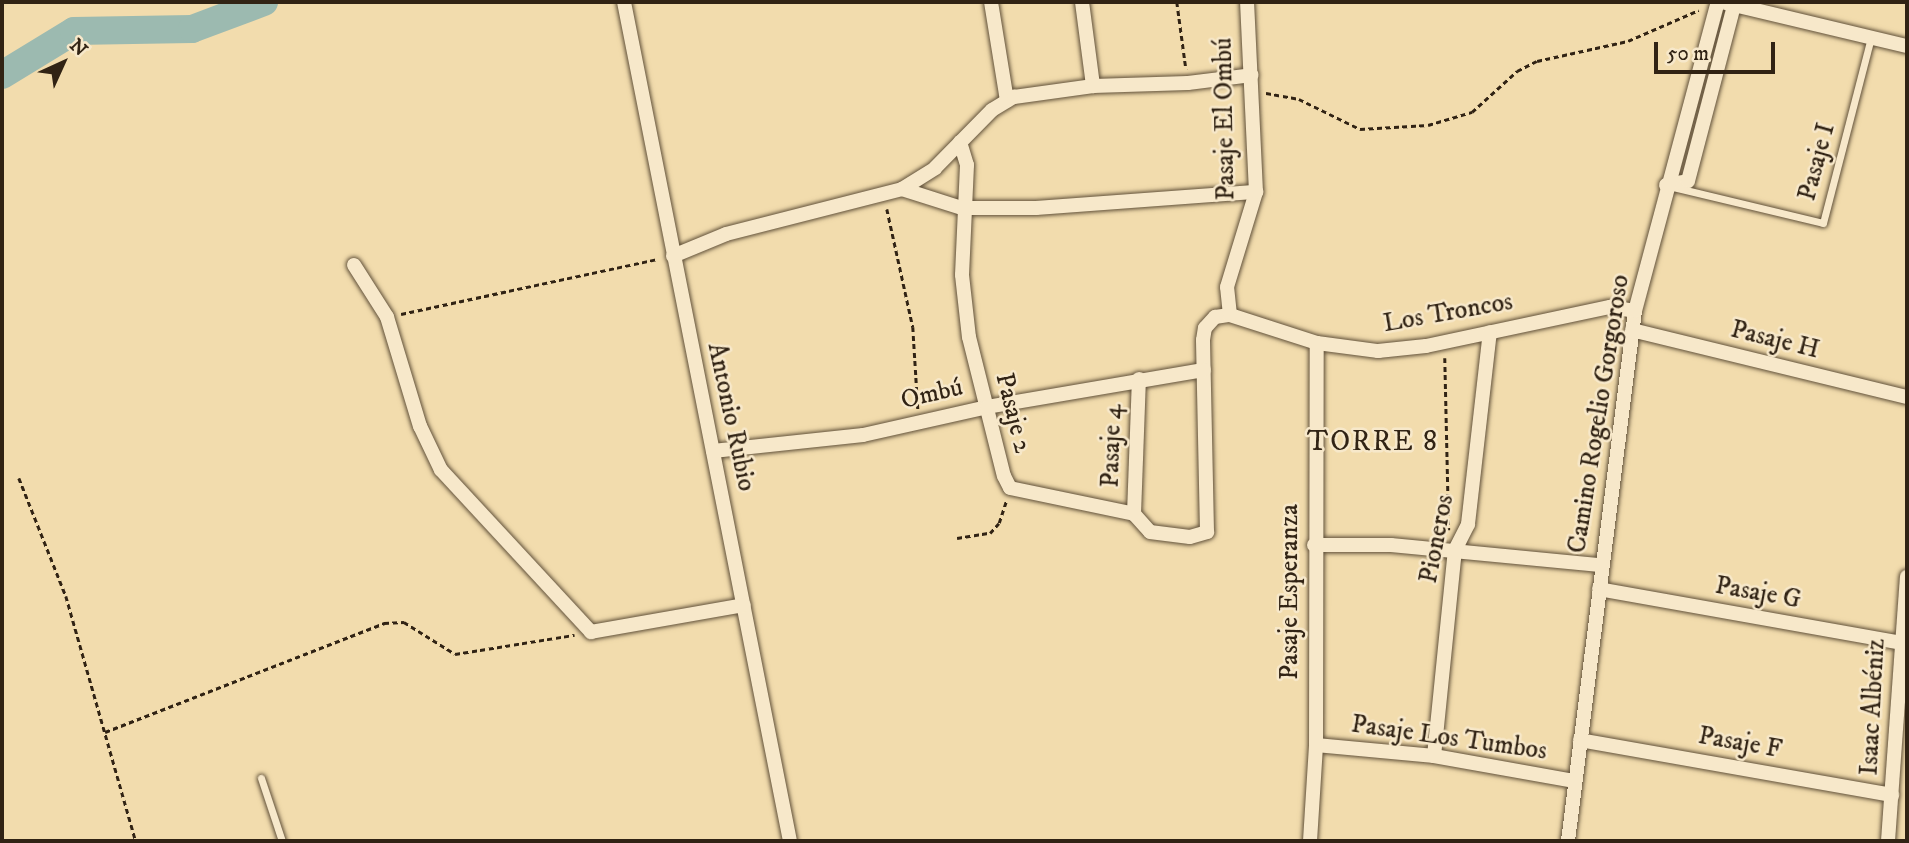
<!DOCTYPE html>
<html>
<head>
<meta charset="utf-8">
<style>
  body { margin:0 }
  #map { position:relative; width:1909px; height:843px; overflow:hidden; background:#f2dcad; font-family:"IM FELL DW Pica",serif }
  div>[style] { position:absolute }
  .river>* { height:28px; margin:-14px; padding:0 14px; transform-origin:14px; border-radius:14px; background:#9cbab0 }
  .path>* { height:2.5px; margin-top:-1.25px; transform-origin:0; background:repeating-linear-gradient(90deg,#312314 0 5px,transparent 0 8.5px) }
  .roads { filter:drop-shadow(0 0 2px #61513a) drop-shadow(0 0 2px #61513a) }
  .service>* { height:7px; margin:-3.5px; padding:0 3.5px; transform-origin:3.5px; border-radius:3.5px; background:#f7e8ca }
  .minor>* { height:14px; margin:-7px; padding:0 7px; transform-origin:7px; border-radius:7px; background:#f7e8ca }
  span { translate:-50% -50%; white-space:nowrap; text-align:center; line-height:1.15; -webkit-text-stroke:5px #f7e8ca; paint-order:stroke }
  .street-label { font-size:26px; color:#312314 }
  .neighbourhood-label { font-size:28px; color:#312314; letter-spacing:2px }
  .frame { position:absolute; inset:0; border:4px solid #312314; pointer-events:none }
  .north { position:absolute; left:28px; top:28px; width:70px; height:70px; -webkit-text-stroke:5px #f7e8ca; paint-order:stroke; rotate:45deg; font-size:19px; font-weight:700; line-height:28px; text-align:center; color:#312314 }
  .north::after { content:''; display:block; margin:auto; width:24px; height:32px; background:#312314; clip-path:polygon(50% 0,100% 100%,50% 72%,0 100%) }
  .scale { position:absolute; left:1654px; top:42px; width:121px; height:32px; box-sizing:border-box; border:4px solid #312314; border-top:0; padding-left:9px; font-size:21px; line-height:24px; white-space:nowrap; color:#312314; -webkit-text-stroke:5px #f7e8ca; paint-order:stroke }
</style>
</head>
<body>
<div id="map">
  <div class="river">
    <div style="left:2px;top:75px;width:84px;rotate:-31.4deg"></div>
    <div style="left:74px;top:31px;width:118px;rotate:-1deg"></div>
    <div style="left:192px;top:29px;width:77px;rotate:-20.6deg"></div>
  </div>
  <div class="path">
    <div style="left:1177px;top:2px;width:68px;rotate:82.3deg"></div>
    <div style="left:1266px;top:93px;width:34px;rotate:10deg"></div>
    <div style="left:1299px;top:99px;width:68px;rotate:26.2deg"></div>
    <div style="left:1360px;top:129px;width:68px;rotate:-3.4deg"></div>
    <div style="left:1428px;top:125px;width:46px;rotate:-16.5deg"></div>
    <div style="left:1472px;top:112px;width:61px;rotate:-42.3deg"></div>
    <div style="left:1517px;top:71px;width:22px;rotate:-27deg"></div>
    <div style="left:1537px;top:61px;width:93px;rotate:-12.4deg"></div>
    <div style="left:1628px;top:41px;width:77px;rotate:-23.6deg"></div>
    <div style="left:887px;top:209px;width:121px;rotate:77.6deg"></div>
    <div style="left:913px;top:327px;width:82px;rotate:86.5deg"></div>
    <div style="left:401px;top:314px;width:263px;rotate:-12.1deg"></div>
    <div style="left:1445px;top:358px;width:172px;rotate:88.7deg"></div>
    <div style="left:19px;top:478px;width:127px;rotate:68.3deg"></div>
    <div style="left:66px;top:596px;width:255px;rotate:74.1deg"></div>
    <div style="left:957px;top:538px;width:33px;rotate:-9deg"></div>
    <div style="left:990px;top:533px;width:13px;rotate:-48deg"></div>
    <div style="left:999px;top:523px;width:23px;rotate:-72deg"></div>
    <div style="left:105px;top:732px;width:300px;rotate:-21.3deg"></div>
    <div style="left:384px;top:623px;width:20px;rotate:-3deg"></div>
    <div style="left:404px;top:622px;width:60px;rotate:32.1deg"></div>
    <div style="left:455px;top:654px;width:121px;rotate:-9.1deg"></div>
  </div>
  <div class="roads">
    <div class="service">
      <div style="left:1673px;top:187px;width:154px;rotate:13.5deg"></div>
      <div style="left:1823px;top:223px;width:191px;rotate:-75.5deg"></div>
      <div style="left:261px;top:778px;width:66px;rotate:71.6deg"></div>
    </div>
    <div class="minor">
      <div style="left:624px;top:2px;width:855px;rotate:78.81deg"></div>
      <div style="left:991px;top:2px;width:100px;rotate:80.8deg"></div>
      <div style="left:1082px;top:2px;width:85px;rotate:82.5deg"></div>
      <div style="left:1726px;top:3px;width:186px;rotate:13.4deg"></div>
      <div style="left:960px;top:142px;width:24px;rotate:73deg"></div>
      <div style="left:967px;top:165px;width:110px;rotate:92.6deg"></div>
      <div style="left:962px;top:275px;width:62px;rotate:83.6deg"></div>
      <div style="left:969px;top:337px;width:143px;rotate:75.9deg"></div>
      <div style="left:1004px;top:476px;width:13px;rotate:63deg"></div>
      <div style="left:1010px;top:488px;width:127px;rotate:11.8deg"></div>
      <div style="left:1134px;top:514px;width:24px;rotate:48deg"></div>
      <div style="left:1150px;top:532px;width:40px;rotate:7.1deg"></div>
      <div style="left:1190px;top:537px;width:18px;rotate:-16deg"></div>
      <div style="left:1207px;top:532px;width:192px;rotate:-91.2deg"></div>
      <div style="left:1203px;top:340px;width:12px;rotate:-81deg"></div>
      <div style="left:1205px;top:328px;width:15px;rotate:-48deg"></div>
      <div style="left:1215px;top:317px;width:15px;rotate:-8deg"></div>
      <div style="left:1230px;top:315px;width:91px;rotate:17.8deg"></div>
      <div style="left:1317px;top:343px;width:62px;rotate:7.5deg"></div>
      <div style="left:1378px;top:351px;width:48px;rotate:-5.9deg"></div>
      <div style="left:1426px;top:346px;width:188px;rotate:-12deg"></div>
      <div style="left:1610px;top:307px;width:25px;rotate:9deg"></div>
      <div style="left:1666px;top:185px;width:22px;rotate:-10deg"></div>
      <div style="left:1688px;top:181px;width:185px;rotate:-75.3deg"></div>
      <div style="left:902px;top:189px;width:63px;rotate:17.6deg"></div>
      <div style="left:962px;top:208px;width:74px"></div>
      <div style="left:1036px;top:208px;width:221px;rotate:-4.2deg"></div>
      <div style="left:673px;top:256px;width:57px;rotate:-22.5deg"></div>
      <div style="left:726px;top:234px;width:182px;rotate:-14.3deg"></div>
      <div style="left:902px;top:189px;width:39px;rotate:-32deg"></div>
      <div style="left:935px;top:168px;width:81px;rotate:-45.5deg"></div>
      <div style="left:992px;top:110px;width:26px;rotate:-31deg"></div>
      <div style="left:1014px;top:97px;width:80px;rotate:-7.9deg"></div>
      <div style="left:1093px;top:86px;width:95px;rotate:-1.8deg"></div>
      <div style="left:1188px;top:83px;width:64px;rotate:-7.1deg"></div>
      <div style="left:354px;top:265px;width:62px;rotate:57.6deg"></div>
      <div style="left:387px;top:317px;width:114px;rotate:73.2deg"></div>
      <div style="left:420px;top:426px;width:49px;rotate:64.5deg"></div>
      <div style="left:441px;top:470px;width:221px;rotate:47.2deg"></div>
      <div style="left:591px;top:632px;width:155px;rotate:-10deg"></div>
      <div style="left:1230px;top:315px;width:28px;rotate:-96deg"></div>
      <div style="left:1227px;top:287px;width:99px;rotate:-73deg"></div>
      <div style="left:1256px;top:192px;width:190px;rotate:-92.7deg"></div>
      <div style="left:1632px;top:330px;width:283px;rotate:13.7deg"></div>
      <div style="left:713px;top:451px;width:151px;rotate:-6.1deg"></div>
      <div style="left:863px;top:435px;width:127px;rotate:-12.7deg"></div>
      <div style="left:987px;top:407px;width:220px;rotate:-9.7deg"></div>
      <div style="left:1134px;top:514px;width:135px;rotate:-87.9deg"></div>
      <div style="left:1314px;top:545px;width:77px"></div>
      <div style="left:1391px;top:545px;width:210px;rotate:5.5deg"></div>
      <div style="left:1599px;top:589px;width:313px;rotate:10.1deg"></div>
      <div style="left:1580px;top:740px;width:317px;rotate:10deg"></div>
      <div style="left:1316px;top:745px;width:119px;rotate:5.3deg"></div>
      <div style="left:1434px;top:756px;width:143px;rotate:10.1deg"></div>
      <div style="left:1434px;top:756px;width:207px;rotate:-84.2deg"></div>
      <div style="left:1455px;top:550px;width:29px;rotate:-63deg"></div>
      <div style="left:1468px;top:524px;width:193px;rotate:-83.5deg"></div>
      <div style="left:1310px;top:841px;width:96px;rotate:-86.4deg"></div>
      <div style="left:1316px;top:745px;width:402px;rotate:-89.9deg"></div>
      <div style="left:1568px;top:841px;width:534px;rotate:-82.8deg"></div>
      <div style="left:1635px;top:311px;width:320px;rotate:-75deg"></div>
      <div style="left:1888px;top:841px;width:265px;rotate:-85.9deg"></div>
    </div>
  </div>
  <div class="street-label">
    <span style="left:1225px;top:119px;rotate:-91deg">Pasaje El Ombú</span>
    <span style="left:1817px;top:162px;rotate:-75deg">Pasaje I</span>
    <span style="left:1448px;top:313px;rotate:-10deg">Los Troncos</span>
    <span style="left:1775px;top:340px;rotate:14deg">Pasaje H</span>
    <span style="left:932px;top:394px;rotate:-13deg">Ombú</span>
    <span style="left:1013px;top:413px;rotate:76deg">Pasaje 2</span>
    <span style="left:1599px;top:414px;rotate:-81deg">Camino Rogelio Gorgoroso</span>
    <span style="left:731px;top:417px;rotate:78deg">Antonio Rubio</span>
    <span style="left:1112px;top:446px;rotate:-88deg">Pasaje 4</span>
    <span style="left:1437px;top:539px;rotate:-79deg">Pioneros</span>
    <span style="left:1290px;top:592px;rotate:-90deg">Pasaje Esperanza</span>
    <span style="left:1758px;top:593px;rotate:10deg">Pasaje G</span>
    <span style="left:1873px;top:707px;rotate:-87deg">Isaac Albéniz</span>
    <span style="left:1449px;top:738px;rotate:8deg">Pasaje Los Tumbos</span>
    <span style="left:1740px;top:743px;rotate:10deg">Pasaje F</span>
  </div>
  <div class="neighbourhood-label">
    <span style="left:1373px;top:442px">TORRE 8</span>
  </div>
  <div class="frame"></div>
  <div class="north">N</div>
  <div class="scale">50 m</div>
</div>
</body>
</html>
